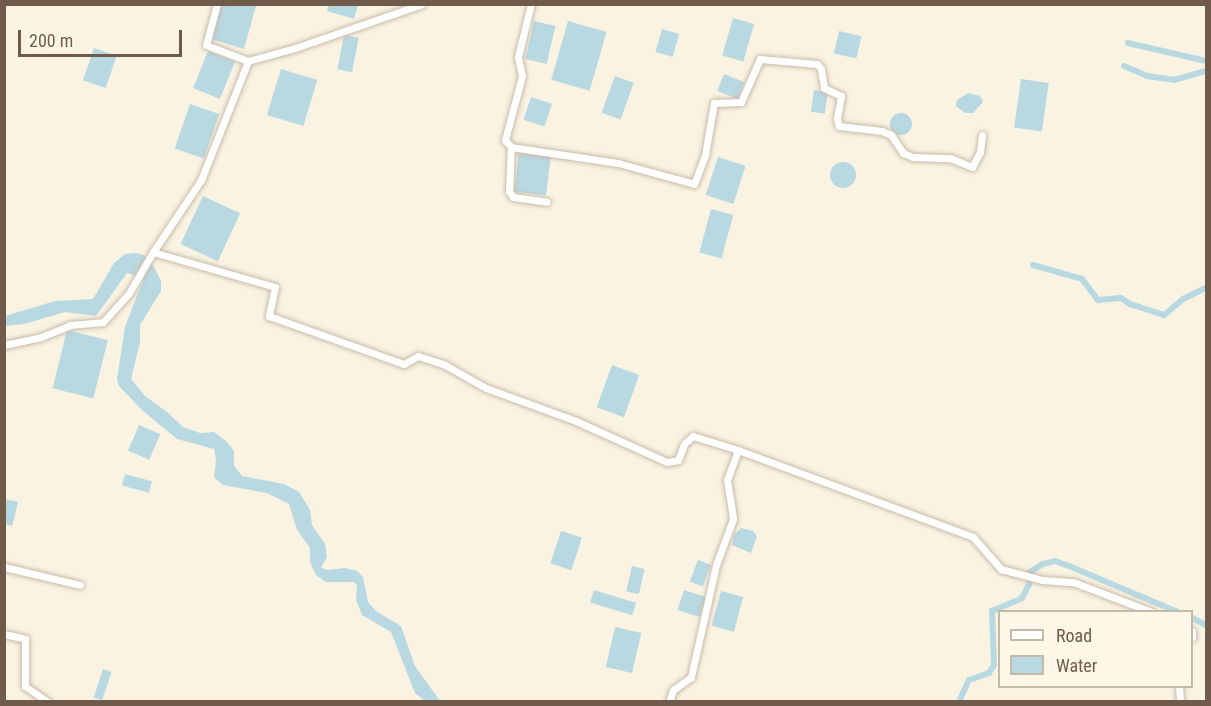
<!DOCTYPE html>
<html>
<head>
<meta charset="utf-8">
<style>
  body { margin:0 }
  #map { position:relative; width:1211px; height:706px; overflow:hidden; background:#faf3e2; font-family:"Roboto Condensed",sans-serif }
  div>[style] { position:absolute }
  .water>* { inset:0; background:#b8d8e2; transform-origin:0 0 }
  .round { border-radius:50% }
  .canal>* { height:6px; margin:-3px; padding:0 3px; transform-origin:3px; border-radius:3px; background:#b8d8e2 }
  .roads { filter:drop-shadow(0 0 2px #cabba9) drop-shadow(0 0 2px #cabba9) }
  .street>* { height:7px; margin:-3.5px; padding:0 3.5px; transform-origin:3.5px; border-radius:3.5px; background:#fff }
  span { translate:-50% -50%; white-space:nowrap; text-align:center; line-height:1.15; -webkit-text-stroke:5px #fef7e7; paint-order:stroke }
  .frame { position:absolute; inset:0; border:6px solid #705b4a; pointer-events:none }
  .legend { position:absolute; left:998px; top:610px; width:195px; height:78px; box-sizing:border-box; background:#fef7e7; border:2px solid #c5b9a8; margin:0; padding:8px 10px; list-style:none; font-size:18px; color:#705b4a }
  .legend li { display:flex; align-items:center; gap:12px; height:30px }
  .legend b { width:30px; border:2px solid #c5b9a8 }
  .scale { position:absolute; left:18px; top:30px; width:164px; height:27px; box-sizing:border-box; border:3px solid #705b4a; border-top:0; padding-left:8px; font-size:18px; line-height:21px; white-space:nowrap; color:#705b4a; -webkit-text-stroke:4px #fef7e7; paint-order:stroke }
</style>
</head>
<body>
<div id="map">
  <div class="water">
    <div style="clip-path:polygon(252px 4px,256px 6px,244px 49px,211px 39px,221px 5px)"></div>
    <div style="clip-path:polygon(329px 4px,358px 4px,358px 5px,354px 19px,327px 11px)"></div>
    <div style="left:733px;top:18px;width:22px;height:39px;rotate:16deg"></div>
    <div style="left:534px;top:21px;width:22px;height:39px;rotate:13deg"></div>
    <div style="left:568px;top:21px;width:40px;height:61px;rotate:16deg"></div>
    <div style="left:662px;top:29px;width:18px;height:24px;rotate:16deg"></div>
    <div style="left:839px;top:31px;width:23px;height:23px;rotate:13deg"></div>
    <div style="left:344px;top:35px;width:15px;height:35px;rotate:11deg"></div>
    <div style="left:94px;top:48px;width:24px;height:34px;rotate:19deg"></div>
    <div style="left:208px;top:51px;width:29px;height:40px;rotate:22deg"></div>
    <div style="left:281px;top:69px;width:38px;height:48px;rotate:17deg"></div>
    <div style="left:724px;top:74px;width:22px;height:18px;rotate:22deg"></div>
    <div style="left:615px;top:76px;width:20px;height:39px;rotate:20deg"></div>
    <div style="left:1021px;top:79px;width:28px;height:49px;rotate:8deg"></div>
    <div style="left:814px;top:90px;width:14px;height:22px;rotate:8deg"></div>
    <div style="clip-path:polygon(968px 93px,980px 96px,983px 102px,973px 113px,965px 113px,956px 106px,957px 100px)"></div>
    <div style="left:531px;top:97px;width:22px;height:24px;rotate:18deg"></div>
    <div style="left:190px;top:104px;width:31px;height:47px;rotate:19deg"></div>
    <div class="round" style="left:890px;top:113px;width:22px;height:22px"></div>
    <div style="left:519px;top:153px;width:32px;height:39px;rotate:7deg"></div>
    <div style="left:718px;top:157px;width:29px;height:40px;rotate:18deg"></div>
    <div class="round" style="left:830px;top:162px;width:26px;height:26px"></div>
    <div style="left:203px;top:196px;width:41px;height:53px;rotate:25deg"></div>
    <div style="left:711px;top:209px;width:23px;height:45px;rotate:15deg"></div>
    <div style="clip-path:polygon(135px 253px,144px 255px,154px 267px,161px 281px,161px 291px,140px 325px,140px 342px,131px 379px,145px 396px,167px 412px,183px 427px,200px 433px,214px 432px,226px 441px,234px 451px,234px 466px,242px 476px,284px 484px,299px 492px,310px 510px,312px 525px,325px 544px,327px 557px,321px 568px,327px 570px,345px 568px,357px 571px,363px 577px,368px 602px,376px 611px,401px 626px,415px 666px,440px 701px,425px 701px,415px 693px,391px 632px,362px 615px,356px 600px,357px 585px,354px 582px,326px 582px,316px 575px,310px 562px,310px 548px,297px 530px,289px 504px,267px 493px,223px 485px,214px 477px,216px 460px,214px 449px,177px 439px,143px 411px,119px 386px,117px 379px,125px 327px,144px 278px,127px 273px,96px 316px,65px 312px,24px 324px,5px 326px,5px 316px,55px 301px,93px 299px,114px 263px,125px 254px)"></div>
    <div style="left:67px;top:330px;width:42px;height:60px;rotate:14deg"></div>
    <div style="left:612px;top:365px;width:29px;height:45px;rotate:20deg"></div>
    <div style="left:139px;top:425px;width:23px;height:28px;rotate:23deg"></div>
    <div style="left:125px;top:474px;width:28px;height:12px;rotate:15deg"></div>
    <div style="clip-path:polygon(5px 499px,18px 502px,12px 526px,5px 524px)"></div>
    <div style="clip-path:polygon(741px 528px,753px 531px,757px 536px,751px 553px,732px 545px,734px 535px)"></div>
    <div style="left:561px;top:531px;width:22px;height:34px;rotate:18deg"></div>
    <div style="left:698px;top:560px;width:14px;height:23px;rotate:21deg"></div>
    <div style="left:632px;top:566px;width:13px;height:26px;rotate:13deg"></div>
    <div style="left:594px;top:590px;width:44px;height:13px;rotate:17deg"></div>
    <div style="left:684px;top:590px;width:23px;height:21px;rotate:18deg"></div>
    <div style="left:721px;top:591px;width:23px;height:36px;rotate:15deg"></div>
    <div style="left:615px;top:627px;width:27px;height:41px;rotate:13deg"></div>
    <div style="left:103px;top:669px;width:9px;height:30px;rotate:18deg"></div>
  </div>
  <div class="canal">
    <div style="left:1128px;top:43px;width:80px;rotate:13deg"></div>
    <div style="left:1124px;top:66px;width:25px;rotate:23deg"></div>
    <div style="left:1147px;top:76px;width:27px;rotate:8deg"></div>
    <div style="left:1174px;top:80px;width:33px;rotate:-16deg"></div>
    <div style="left:1033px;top:265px;width:51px;rotate:15.9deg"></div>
    <div style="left:1082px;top:279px;width:26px;rotate:53deg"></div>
    <div style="left:1098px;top:300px;width:23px;rotate:-5deg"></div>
    <div style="left:1121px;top:298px;width:11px;rotate:34deg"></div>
    <div style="left:1130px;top:304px;width:36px;rotate:18deg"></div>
    <div style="left:1164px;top:315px;width:25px;rotate:-40deg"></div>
    <div style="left:1183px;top:299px;width:25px;rotate:-26deg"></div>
    <div style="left:1192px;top:618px;width:16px;rotate:27deg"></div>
    <div style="left:959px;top:702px;width:24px;rotate:-66deg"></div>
    <div style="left:969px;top:680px;width:21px;rotate:-19deg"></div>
    <div style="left:989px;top:673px;width:9px;rotate:-58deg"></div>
    <div style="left:994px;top:665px;width:54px;rotate:-92.1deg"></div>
    <div style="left:992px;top:611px;width:33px;rotate:-23deg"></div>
    <div style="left:1022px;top:598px;width:16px;rotate:-63deg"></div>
    <div style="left:1029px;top:584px;width:12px;rotate:-85deg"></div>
    <div style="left:1030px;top:572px;width:15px;rotate:-32deg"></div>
    <div style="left:1043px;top:564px;width:12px;rotate:-14deg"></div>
    <div style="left:1055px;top:561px;width:15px;rotate:20deg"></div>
    <div style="left:1069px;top:566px;width:118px;rotate:22.9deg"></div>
  </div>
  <div class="roads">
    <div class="street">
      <div style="left:217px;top:4px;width:42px;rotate:105deg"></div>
      <div style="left:206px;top:45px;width:45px;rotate:20.9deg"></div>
      <div style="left:531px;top:4px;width:55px;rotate:103.8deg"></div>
      <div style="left:518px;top:57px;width:19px;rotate:78deg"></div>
      <div style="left:522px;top:76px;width:66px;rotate:104.9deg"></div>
      <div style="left:505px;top:140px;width:9px;rotate:49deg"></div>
      <div style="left:511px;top:147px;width:44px;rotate:92.6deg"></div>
      <div style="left:509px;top:191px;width:7px;rotate:56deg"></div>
      <div style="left:513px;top:197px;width:34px;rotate:8deg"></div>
      <div style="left:511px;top:147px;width:108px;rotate:8.5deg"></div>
      <div style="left:618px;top:163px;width:79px;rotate:15.4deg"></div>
      <div style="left:694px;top:184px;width:31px;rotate:-69deg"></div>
      <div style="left:705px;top:155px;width:53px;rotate:-80.2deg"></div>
      <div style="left:714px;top:103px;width:27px;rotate:-2deg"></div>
      <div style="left:741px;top:102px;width:47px;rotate:-66.2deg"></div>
      <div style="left:760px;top:59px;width:57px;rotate:5deg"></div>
      <div style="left:817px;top:64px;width:6px;rotate:51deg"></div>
      <div style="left:821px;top:69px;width:19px;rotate:81deg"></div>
      <div style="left:824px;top:88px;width:19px;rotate:25deg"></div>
      <div style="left:841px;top:96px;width:23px;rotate:100deg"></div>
      <div style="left:837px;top:119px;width:7px;rotate:74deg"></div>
      <div style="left:839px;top:126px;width:43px;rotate:6.6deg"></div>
      <div style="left:882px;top:131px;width:10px;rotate:24deg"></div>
      <div style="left:891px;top:135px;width:22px;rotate:56deg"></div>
      <div style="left:903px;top:153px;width:11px;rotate:22deg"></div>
      <div style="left:913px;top:157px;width:37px;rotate:2deg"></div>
      <div style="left:950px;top:158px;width:24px;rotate:22deg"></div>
      <div style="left:972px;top:167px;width:17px;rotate:-62deg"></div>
      <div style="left:980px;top:152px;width:17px;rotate:-83deg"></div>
      <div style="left:153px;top:252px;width:127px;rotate:16deg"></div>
      <div style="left:275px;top:287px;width:30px;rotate:102deg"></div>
      <div style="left:269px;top:316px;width:143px;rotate:19.6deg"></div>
      <div style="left:404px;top:364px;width:16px;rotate:-30deg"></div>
      <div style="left:418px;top:356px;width:28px;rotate:18deg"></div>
      <div style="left:445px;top:365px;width:47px;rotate:29.3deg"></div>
      <div style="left:486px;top:388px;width:96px;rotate:20.1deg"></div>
      <div style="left:576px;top:421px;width:100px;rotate:24.3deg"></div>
      <div style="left:667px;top:462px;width:11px;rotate:-10deg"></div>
      <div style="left:678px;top:460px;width:17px;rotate:-69deg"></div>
      <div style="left:684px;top:444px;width:12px;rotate:-42deg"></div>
      <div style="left:693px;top:436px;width:47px;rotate:17.3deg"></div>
      <div style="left:738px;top:450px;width:32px;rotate:110deg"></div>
      <div style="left:727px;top:480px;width:39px;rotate:81deg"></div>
      <div style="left:733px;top:519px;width:49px;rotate:110.3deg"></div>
      <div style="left:716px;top:565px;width:115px;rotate:102.6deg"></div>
      <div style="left:691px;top:677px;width:22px;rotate:144deg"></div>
      <div style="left:673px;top:690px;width:13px;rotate:108deg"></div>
      <div style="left:4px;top:345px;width:38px;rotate:-12deg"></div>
      <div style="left:41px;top:337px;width:31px;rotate:-22deg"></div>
      <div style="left:70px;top:325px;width:33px;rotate:-5deg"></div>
      <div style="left:103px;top:322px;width:39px;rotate:-48deg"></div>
      <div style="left:129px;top:293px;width:48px;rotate:-59.7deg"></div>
      <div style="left:153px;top:252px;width:87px;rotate:-56.3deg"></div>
      <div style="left:201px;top:180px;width:128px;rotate:-68.4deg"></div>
      <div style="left:248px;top:61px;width:52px;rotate:-15.6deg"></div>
      <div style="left:298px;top:47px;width:131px;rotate:-19.1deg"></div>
      <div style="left:738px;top:450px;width:251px;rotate:20.3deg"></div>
      <div style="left:973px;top:537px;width:43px;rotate:48.8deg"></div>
      <div style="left:1001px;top:569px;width:42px;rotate:15deg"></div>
      <div style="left:1042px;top:580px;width:31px;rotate:4deg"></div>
      <div style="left:1073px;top:582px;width:85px;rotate:20.8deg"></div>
      <div style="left:4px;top:567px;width:78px;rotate:13.3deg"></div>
      <div style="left:1192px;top:631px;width:6px;rotate:90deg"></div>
      <div style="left:4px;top:634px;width:22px;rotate:13deg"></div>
      <div style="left:25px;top:639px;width:47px;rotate:90deg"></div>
      <div style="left:25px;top:686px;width:28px;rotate:35deg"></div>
      <div style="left:1179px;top:686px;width:16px;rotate:86deg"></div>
    </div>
  </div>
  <div class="frame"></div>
  <ul class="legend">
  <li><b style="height:8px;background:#fff"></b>Road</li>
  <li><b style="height:16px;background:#b8d8e2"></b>Water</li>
  </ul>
  <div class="scale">200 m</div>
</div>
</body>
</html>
